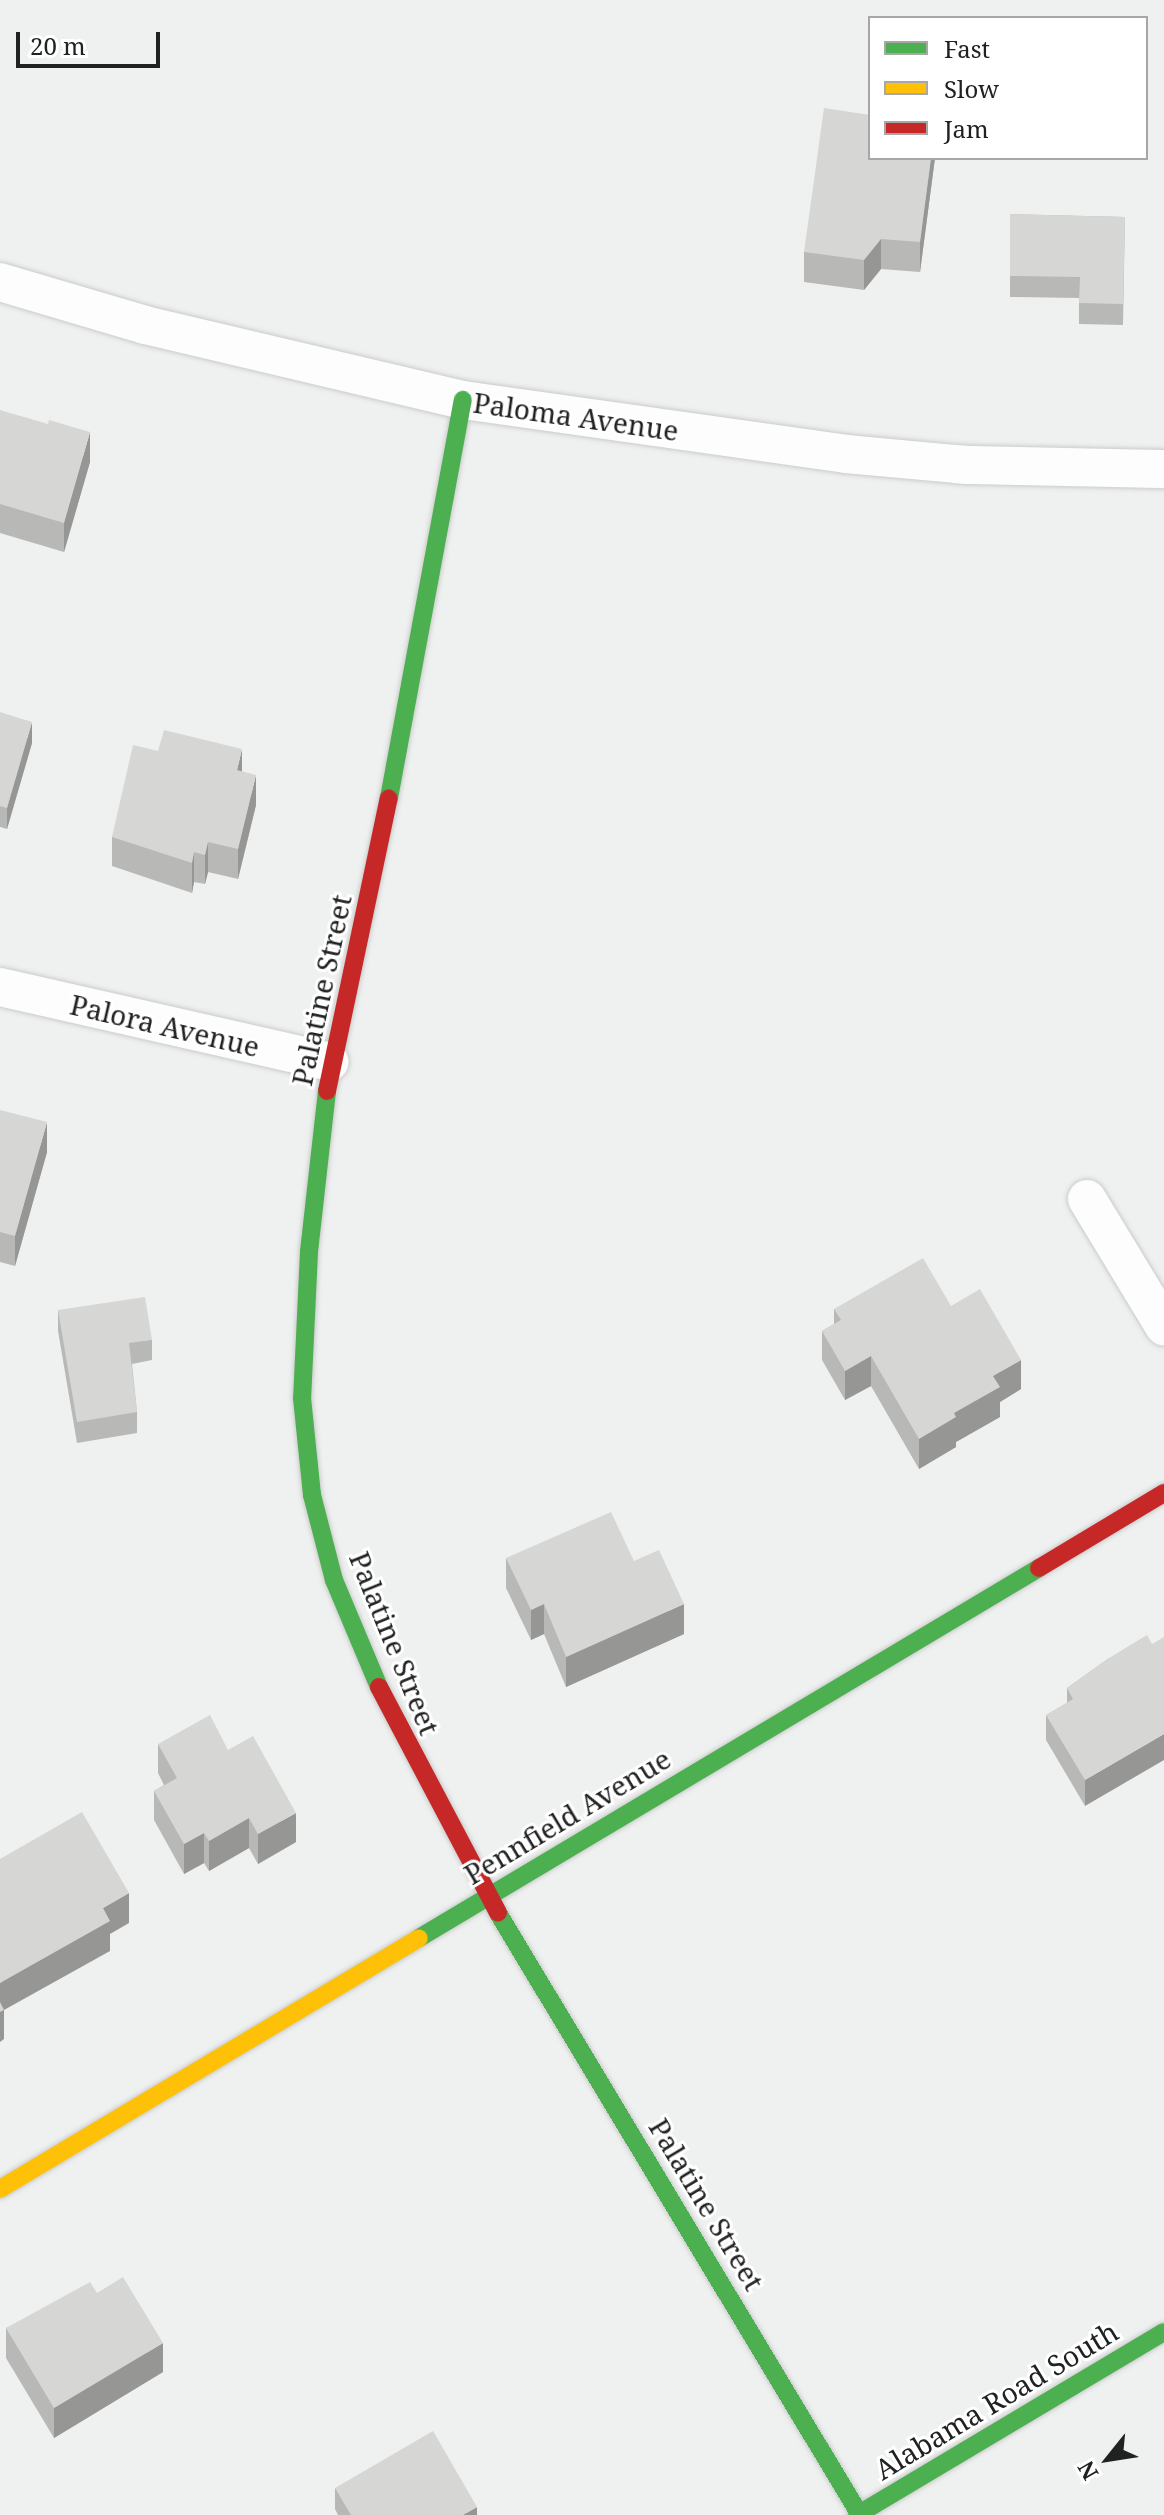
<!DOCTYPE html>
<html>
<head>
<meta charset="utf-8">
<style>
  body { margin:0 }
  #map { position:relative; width:1164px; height:2515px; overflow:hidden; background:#eff1f0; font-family:"Noto Serif",serif }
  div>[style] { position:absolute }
  .roads { filter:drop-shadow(0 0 2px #cacccb) drop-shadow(0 0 2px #cacccb) }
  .street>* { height:38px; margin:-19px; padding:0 19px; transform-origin:19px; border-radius:19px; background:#fdfdfd }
  .fast>* { height:18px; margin:-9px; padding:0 9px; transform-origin:9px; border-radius:9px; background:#4caf50 }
  .slow>* { height:18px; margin:-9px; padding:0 9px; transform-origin:9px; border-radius:9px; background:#ffc107 }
  .jam>* { height:18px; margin:-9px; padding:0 9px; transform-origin:9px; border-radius:9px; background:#c62828 }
  .wall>* { inset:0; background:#b8b8b7 }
  .shaded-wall>* { inset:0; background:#969695 }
  .building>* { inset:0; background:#d6d6d5 }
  span { translate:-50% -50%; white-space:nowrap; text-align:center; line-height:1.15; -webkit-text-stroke:6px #fff; paint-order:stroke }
  .street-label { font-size:28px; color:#202221 }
  .legend { position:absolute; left:868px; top:16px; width:280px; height:144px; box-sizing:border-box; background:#fff; border:2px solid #a6a7a6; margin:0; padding:10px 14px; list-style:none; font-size:24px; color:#202221 }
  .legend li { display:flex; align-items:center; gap:16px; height:40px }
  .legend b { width:40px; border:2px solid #a6a7a6 }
  .north { position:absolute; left:1068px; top:2419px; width:80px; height:80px; -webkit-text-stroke:6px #fff; paint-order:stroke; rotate:240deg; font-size:22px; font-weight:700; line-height:32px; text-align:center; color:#202221 }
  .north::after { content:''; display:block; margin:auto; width:28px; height:36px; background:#202221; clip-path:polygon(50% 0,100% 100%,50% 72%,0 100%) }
  .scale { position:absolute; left:16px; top:32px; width:144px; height:36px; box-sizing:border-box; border:4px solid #202221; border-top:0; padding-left:10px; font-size:24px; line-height:28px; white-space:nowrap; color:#202221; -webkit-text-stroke:6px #fff; paint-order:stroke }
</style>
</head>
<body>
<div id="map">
  <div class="roads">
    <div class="street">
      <div style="left:0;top:282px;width:151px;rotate:16.5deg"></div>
      <div style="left:145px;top:325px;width:327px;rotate:13.3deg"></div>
      <div style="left:463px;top:400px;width:387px;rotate:8deg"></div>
      <div style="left:846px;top:454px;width:121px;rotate:5.2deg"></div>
      <div style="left:967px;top:465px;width:197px;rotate:1.2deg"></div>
      <div style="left:0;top:987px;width:338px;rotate:12.8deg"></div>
      <div style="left:1087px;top:1199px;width:149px;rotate:58.8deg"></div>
    </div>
    <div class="fast">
      <div style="left:389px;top:798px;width:405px;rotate:-79.5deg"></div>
      <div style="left:327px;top:1091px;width:162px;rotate:96.4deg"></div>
      <div style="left:309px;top:1252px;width:146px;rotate:92.7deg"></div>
      <div style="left:302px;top:1398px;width:98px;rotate:84.1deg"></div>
      <div style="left:312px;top:1495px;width:88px;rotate:75.5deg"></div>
      <div style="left:334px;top:1580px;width:116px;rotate:67.2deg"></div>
      <div style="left:498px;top:1913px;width:702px;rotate:58.98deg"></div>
      <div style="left:419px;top:1938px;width:722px;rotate:-30.83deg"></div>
      <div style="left:857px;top:2515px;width:357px;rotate:-30.8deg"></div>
    </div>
    <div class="slow">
      <div style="left:0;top:2189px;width:488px;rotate:-30.9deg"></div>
    </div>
    <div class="jam">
      <div style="left:327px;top:1091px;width:299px;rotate:-78.1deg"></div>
      <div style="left:1039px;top:1568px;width:146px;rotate:-31deg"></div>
      <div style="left:379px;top:1687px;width:255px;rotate:62.2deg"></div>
    </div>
  </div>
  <div class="wall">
    <div style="clip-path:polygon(870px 158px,935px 158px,920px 272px,881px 269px,864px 290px,804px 282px,804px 252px)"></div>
    <div style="clip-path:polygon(1010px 214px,1125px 217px,1123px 325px,1079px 324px,1079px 298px,1010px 297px)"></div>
    <div style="clip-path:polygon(0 410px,90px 462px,64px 552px,0 533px)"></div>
    <div style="clip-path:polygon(0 712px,32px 743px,7px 829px,0 827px)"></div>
    <div style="clip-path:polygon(242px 771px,256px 805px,238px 879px,208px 872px,205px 884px,194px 882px,192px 893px,112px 866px,112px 837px)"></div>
    <div style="clip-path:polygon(0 1110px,47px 1152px,15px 1266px,0 1262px)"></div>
    <div style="clip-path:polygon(951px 1306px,1021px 1389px,1000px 1402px,1000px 1417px,956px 1442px,956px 1447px,919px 1469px,871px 1386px,845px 1400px,822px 1360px,822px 1331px,834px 1324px,834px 1309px)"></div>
    <div style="clip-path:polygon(58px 1310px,152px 1340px,152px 1360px,132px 1364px,137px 1412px,137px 1433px,77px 1443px,58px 1331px)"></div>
    <div style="clip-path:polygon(506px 1558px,634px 1561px,684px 1634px,566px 1687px,544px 1634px,531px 1640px,506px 1588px)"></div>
    <div style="clip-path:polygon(1109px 1658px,1085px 1806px,1046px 1740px,1046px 1715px,1067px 1703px,1067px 1688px)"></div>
    <div style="clip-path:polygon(158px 1744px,228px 1750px,296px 1842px,258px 1864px,249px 1848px,209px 1871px,204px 1863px,184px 1874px,154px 1820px,154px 1791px,164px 1785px,158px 1773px)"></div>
    <div style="clip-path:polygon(97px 2293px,163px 2372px,54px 2438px,6px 2358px,6px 2328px)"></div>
    <div style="clip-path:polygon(335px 2488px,477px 2515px,338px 2515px,335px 2509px)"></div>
  </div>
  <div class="shaded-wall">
    <div style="clip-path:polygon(931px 158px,935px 158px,920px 272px,920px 242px)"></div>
    <div style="clip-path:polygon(881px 239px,881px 269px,864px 290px,864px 260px)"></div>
    <div style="clip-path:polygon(90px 432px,90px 462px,64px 552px,64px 523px)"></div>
    <div style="clip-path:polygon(32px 722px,32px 743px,7px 829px,7px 808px)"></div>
    <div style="clip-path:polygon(242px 749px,242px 779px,237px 770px)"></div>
    <div style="clip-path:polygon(256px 775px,256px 805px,238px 879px,238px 849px)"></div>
    <div style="clip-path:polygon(208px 842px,208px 872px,205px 884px,205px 855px)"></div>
    <div style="clip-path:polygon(194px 852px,194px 882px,192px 893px,192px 863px)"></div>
    <div style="clip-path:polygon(47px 1122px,47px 1152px,15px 1266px,15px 1236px)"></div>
    <div style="clip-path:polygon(871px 1356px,871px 1386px,845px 1400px,845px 1371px)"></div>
    <div style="clip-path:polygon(1021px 1360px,1021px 1389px,1000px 1402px,1000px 1417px,956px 1442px,956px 1447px,919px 1469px,919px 1439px,954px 1413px,993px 1376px)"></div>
    <div style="clip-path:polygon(544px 1604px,544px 1634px,531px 1640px,531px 1610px)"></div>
    <div style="clip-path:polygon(684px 1604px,684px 1634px,566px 1687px,566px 1657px)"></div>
    <div style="clip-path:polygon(1164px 1734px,1164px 1760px,1085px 1806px,1085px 1780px)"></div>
    <div style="clip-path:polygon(296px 1813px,296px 1842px,258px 1864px,258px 1834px)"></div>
    <div style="clip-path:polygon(249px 1818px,249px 1848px,209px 1871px,209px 1841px)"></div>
    <div style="clip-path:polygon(204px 1833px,204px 1863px,184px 1874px,184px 1844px)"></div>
    <div style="clip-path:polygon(129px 1893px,129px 1923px,110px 1934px,110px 1951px,4px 2010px,4px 2039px,0 2042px,0 1983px,103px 1908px)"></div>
    <div style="clip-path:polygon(163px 2343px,163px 2372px,54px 2438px,54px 2408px)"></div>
    <div style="clip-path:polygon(477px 2507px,477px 2515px,463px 2515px)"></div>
  </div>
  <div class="building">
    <div style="clip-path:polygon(824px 108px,870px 115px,870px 158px,931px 158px,920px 242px,881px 239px,864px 260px,804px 252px)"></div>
    <div style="clip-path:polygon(1010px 214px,1125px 217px,1123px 304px,1079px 303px,1080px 277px,1010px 276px)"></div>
    <div style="clip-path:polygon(0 410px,48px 424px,49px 420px,90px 432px,64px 523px,0 504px)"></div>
    <div style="clip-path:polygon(0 712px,32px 722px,7px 808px,0 806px)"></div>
    <div style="clip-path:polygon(164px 730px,242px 749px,237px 770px,256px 775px,238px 849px,208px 842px,205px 855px,194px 852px,192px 863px,112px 837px,133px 745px,158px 751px)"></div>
    <div style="clip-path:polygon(0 1110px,47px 1122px,15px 1236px,0 1232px)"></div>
    <div style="clip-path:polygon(923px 1258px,951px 1306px,980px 1289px,1021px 1360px,993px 1376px,1000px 1387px,954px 1413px,956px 1417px,919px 1439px,871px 1356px,845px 1371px,822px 1331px,841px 1320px,834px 1309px)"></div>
    <div style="clip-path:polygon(145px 1297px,152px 1340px,129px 1343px,137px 1412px,77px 1422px,58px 1310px)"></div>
    <div style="clip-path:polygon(611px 1512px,634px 1561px,659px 1550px,684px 1604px,566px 1657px,544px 1604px,531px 1610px,506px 1558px)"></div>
    <div style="clip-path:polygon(1147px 1635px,1152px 1644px,1164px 1637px,1164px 1734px,1085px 1780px,1046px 1715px,1073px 1699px,1067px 1688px,1109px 1658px)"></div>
    <div style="clip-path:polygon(210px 1715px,228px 1750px,253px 1736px,296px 1813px,258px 1834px,249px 1818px,209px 1841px,204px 1833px,184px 1844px,154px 1791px,177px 1778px,158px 1744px)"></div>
    <div style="clip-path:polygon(82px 1812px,129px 1893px,103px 1908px,110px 1921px,0 1983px,0 1859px)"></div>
    <div style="clip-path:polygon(0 2002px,4px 2010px,0 2012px)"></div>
    <div style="clip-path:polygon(123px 2277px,163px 2343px,54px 2408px,6px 2328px,90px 2282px,97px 2293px)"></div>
    <div style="clip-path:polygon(433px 2431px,477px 2507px,463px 2515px,351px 2515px,335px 2488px)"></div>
  </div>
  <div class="street-label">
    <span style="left:576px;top:416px;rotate:8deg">Paloma Avenue</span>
    <span style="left:321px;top:990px;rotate:-78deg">Palatine Street</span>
    <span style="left:165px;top:1025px;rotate:13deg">Palora Avenue</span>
    <span style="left:395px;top:1643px;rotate:68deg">Palatine Street</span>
    <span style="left:567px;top:1816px;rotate:-31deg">Pennfield Avenue</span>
    <span style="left:707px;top:2204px;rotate:59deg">Palatine Street</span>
    <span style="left:996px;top:2400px;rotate:-31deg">Alabama Road South</span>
  </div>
  <ul class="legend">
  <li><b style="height:10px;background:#4caf50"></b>Fast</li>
  <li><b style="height:10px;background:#ffc107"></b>Slow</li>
  <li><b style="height:10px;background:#c62828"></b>Jam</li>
  </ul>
  <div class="north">N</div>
  <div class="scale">20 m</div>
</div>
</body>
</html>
